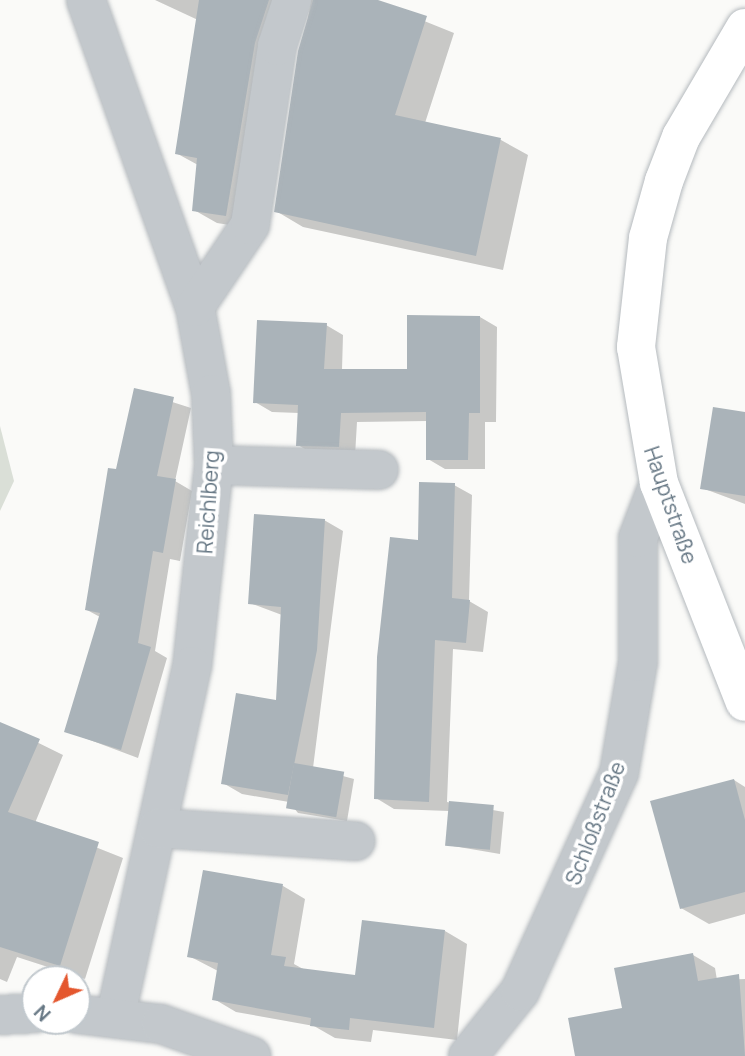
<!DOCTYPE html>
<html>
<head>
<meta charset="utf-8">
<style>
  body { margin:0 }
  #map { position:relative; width:745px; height:1056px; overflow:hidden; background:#fafaf8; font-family:Manrope,sans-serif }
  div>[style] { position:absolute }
  .green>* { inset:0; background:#dadfd7 }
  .shadow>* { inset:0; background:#0003 }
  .building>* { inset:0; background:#aab3b9; transform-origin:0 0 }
  .roads { filter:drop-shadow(0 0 2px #b5babe) drop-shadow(0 0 2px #b5babe) }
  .minor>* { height:38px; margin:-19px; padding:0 19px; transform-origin:19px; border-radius:19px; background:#c3c8cc }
  .major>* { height:38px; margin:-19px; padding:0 19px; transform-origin:19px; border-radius:19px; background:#fff }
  span { translate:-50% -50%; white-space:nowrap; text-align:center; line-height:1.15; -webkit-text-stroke:7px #fff; paint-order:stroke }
  .street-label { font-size:21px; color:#657683 }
  .north { position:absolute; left:21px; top:965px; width:70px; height:70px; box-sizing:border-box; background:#fff; border:2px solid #c1c8cd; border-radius:50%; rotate:226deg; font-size:19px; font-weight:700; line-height:28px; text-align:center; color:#657683 }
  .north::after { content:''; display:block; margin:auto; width:24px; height:32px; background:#e4572e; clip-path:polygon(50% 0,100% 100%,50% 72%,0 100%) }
</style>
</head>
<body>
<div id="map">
  <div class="green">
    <div style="clip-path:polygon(0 426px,14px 481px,0 511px)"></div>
  </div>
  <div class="shadow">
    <div style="clip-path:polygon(155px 0,300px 0,249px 228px,217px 223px,194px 210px,198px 165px,176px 153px,198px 20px)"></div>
    <div style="clip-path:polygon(311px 0,372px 0,454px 33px,425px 123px,501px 140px,528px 155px,503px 270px,303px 227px,276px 211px)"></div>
    <div style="clip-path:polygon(480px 317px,497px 327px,496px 422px,485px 422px,485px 469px,445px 469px,428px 459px,428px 421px,357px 422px,355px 456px,315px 455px,298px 445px,299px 413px,272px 412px,255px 402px,326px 325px,343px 335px,342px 370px,409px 371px)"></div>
    <div style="clip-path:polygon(135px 390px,191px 408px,175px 481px,192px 491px,180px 561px,170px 559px,155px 651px,167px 658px,138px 758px,66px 731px,100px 617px,87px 610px)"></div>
    <div style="clip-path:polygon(745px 413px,745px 504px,702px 488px)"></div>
    <div style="clip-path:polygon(454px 485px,472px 495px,469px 601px,488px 612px,483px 652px,453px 649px,447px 802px,504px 812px,500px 854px,447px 845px,449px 811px,394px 809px,376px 798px,420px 542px)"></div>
    <div style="clip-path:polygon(324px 520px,343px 531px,313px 768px,354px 779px,347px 821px,298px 813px,289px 802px,242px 794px,223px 783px,277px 702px,282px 615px,250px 603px)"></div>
    <div style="clip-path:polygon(0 724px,63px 755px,35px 823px,123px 858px,85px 979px,17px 957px,7px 982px,0 979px)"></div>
    <div style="clip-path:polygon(734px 780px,745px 787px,745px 914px,709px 924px,681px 908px)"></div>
    <div style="clip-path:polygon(204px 872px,283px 886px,305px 899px,294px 964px,305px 970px,357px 977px,445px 931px,467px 944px,457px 1040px,373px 1030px,371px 1042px,335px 1038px,314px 1026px,236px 1012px,214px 999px,218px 971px,189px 956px)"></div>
    <div style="clip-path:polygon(693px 955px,715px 968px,717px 980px,745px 979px,745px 1056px,577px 1056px)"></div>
  </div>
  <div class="building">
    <div style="clip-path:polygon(199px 0,269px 0,255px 43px,226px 216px,192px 211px,197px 158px,175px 154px)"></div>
    <div style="clip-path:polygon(313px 0,378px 0,427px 16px,395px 115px,501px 138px,476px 256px,274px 212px,298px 51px)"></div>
    <div style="clip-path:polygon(407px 315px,480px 316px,480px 413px,469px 413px,468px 460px,426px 460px,426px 412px,341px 413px,339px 447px,296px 446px,298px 405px,253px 403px,257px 320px,327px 323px,324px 369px,407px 369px)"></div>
    <div style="clip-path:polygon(134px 388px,174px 397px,157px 476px,176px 479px,163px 553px,153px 551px,138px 643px,151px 647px,121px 750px,64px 732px,100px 613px,85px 610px,108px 468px,116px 469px)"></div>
    <div style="clip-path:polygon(713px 407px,745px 412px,745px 496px,700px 489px)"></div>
    <div style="clip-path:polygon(419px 482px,455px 483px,452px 598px,470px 600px,466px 643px,435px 640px,429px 802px,374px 799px,377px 657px,390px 537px,418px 540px)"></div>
    <div style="clip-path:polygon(254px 514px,325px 519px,317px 650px,288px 795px,221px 784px,236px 693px,276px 700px,281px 607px,248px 604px)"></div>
    <div style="clip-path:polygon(0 722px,40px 739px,8px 812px,99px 842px,60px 966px,0 947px)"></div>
    <div style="left:294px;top:763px;width:51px;height:46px;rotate:10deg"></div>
    <div style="clip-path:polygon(734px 779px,745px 820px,745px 892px,680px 909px,650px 801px)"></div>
    <div style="left:449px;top:801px;width:45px;height:45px;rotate:5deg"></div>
    <div style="clip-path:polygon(203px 870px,283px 884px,271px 955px,286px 957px,284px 966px,355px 975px,362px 920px,445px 930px,434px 1028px,350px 1018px,349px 1030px,310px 1026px,311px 1018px,212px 1000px,218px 963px,187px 957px)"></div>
    <div style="clip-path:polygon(693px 953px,698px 981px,739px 974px,745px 1056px,575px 1056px,568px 1018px,622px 1008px,614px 968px)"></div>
  </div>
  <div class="roads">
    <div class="minor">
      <div style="left:86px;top:0;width:326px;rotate:70.5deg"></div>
      <div style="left:195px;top:307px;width:88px;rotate:79.6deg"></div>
      <div style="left:211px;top:394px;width:71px;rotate:87.6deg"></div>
      <div style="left:214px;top:465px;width:202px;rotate:96.2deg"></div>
      <div style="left:192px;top:666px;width:357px;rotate:102.3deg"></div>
      <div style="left:195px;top:307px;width:99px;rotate:-56.1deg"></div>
      <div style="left:250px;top:225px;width:181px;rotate:-81.4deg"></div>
      <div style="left:277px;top:46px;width:48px;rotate:-71.9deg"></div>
      <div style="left:214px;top:465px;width:165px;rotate:1.7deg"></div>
      <div style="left:158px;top:828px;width:198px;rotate:3.8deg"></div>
      <div style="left:77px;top:1014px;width:85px;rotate:6.8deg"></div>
      <div style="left:161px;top:1024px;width:96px;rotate:19.6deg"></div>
      <div style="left:0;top:1015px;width:35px;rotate:-3deg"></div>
      <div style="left:468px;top:1056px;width:83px;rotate:-51.3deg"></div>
      <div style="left:520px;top:991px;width:239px;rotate:-65.6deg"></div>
      <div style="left:619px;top:773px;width:113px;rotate:-80.3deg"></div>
      <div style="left:638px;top:662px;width:124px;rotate:-90deg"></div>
      <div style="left:638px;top:538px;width:59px;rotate:-69.1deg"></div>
    </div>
    <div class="major">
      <div style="left:745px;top:28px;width:126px;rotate:120.4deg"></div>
      <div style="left:681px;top:137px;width:47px;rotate:111.1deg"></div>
      <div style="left:664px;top:181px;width:59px;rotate:105.7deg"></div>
      <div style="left:648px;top:238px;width:110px;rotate:96.3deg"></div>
      <div style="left:636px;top:347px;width:138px;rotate:80.4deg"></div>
      <div style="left:659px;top:483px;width:235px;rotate:68.6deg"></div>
    </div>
  </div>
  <div class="street-label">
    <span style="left:208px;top:502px;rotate:-86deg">Reichlberg</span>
    <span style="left:671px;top:505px;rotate:71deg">Hauptstraße</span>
    <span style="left:595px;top:823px;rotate:-69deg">Schloßstraße</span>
  </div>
  <div class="north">N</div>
</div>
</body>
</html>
